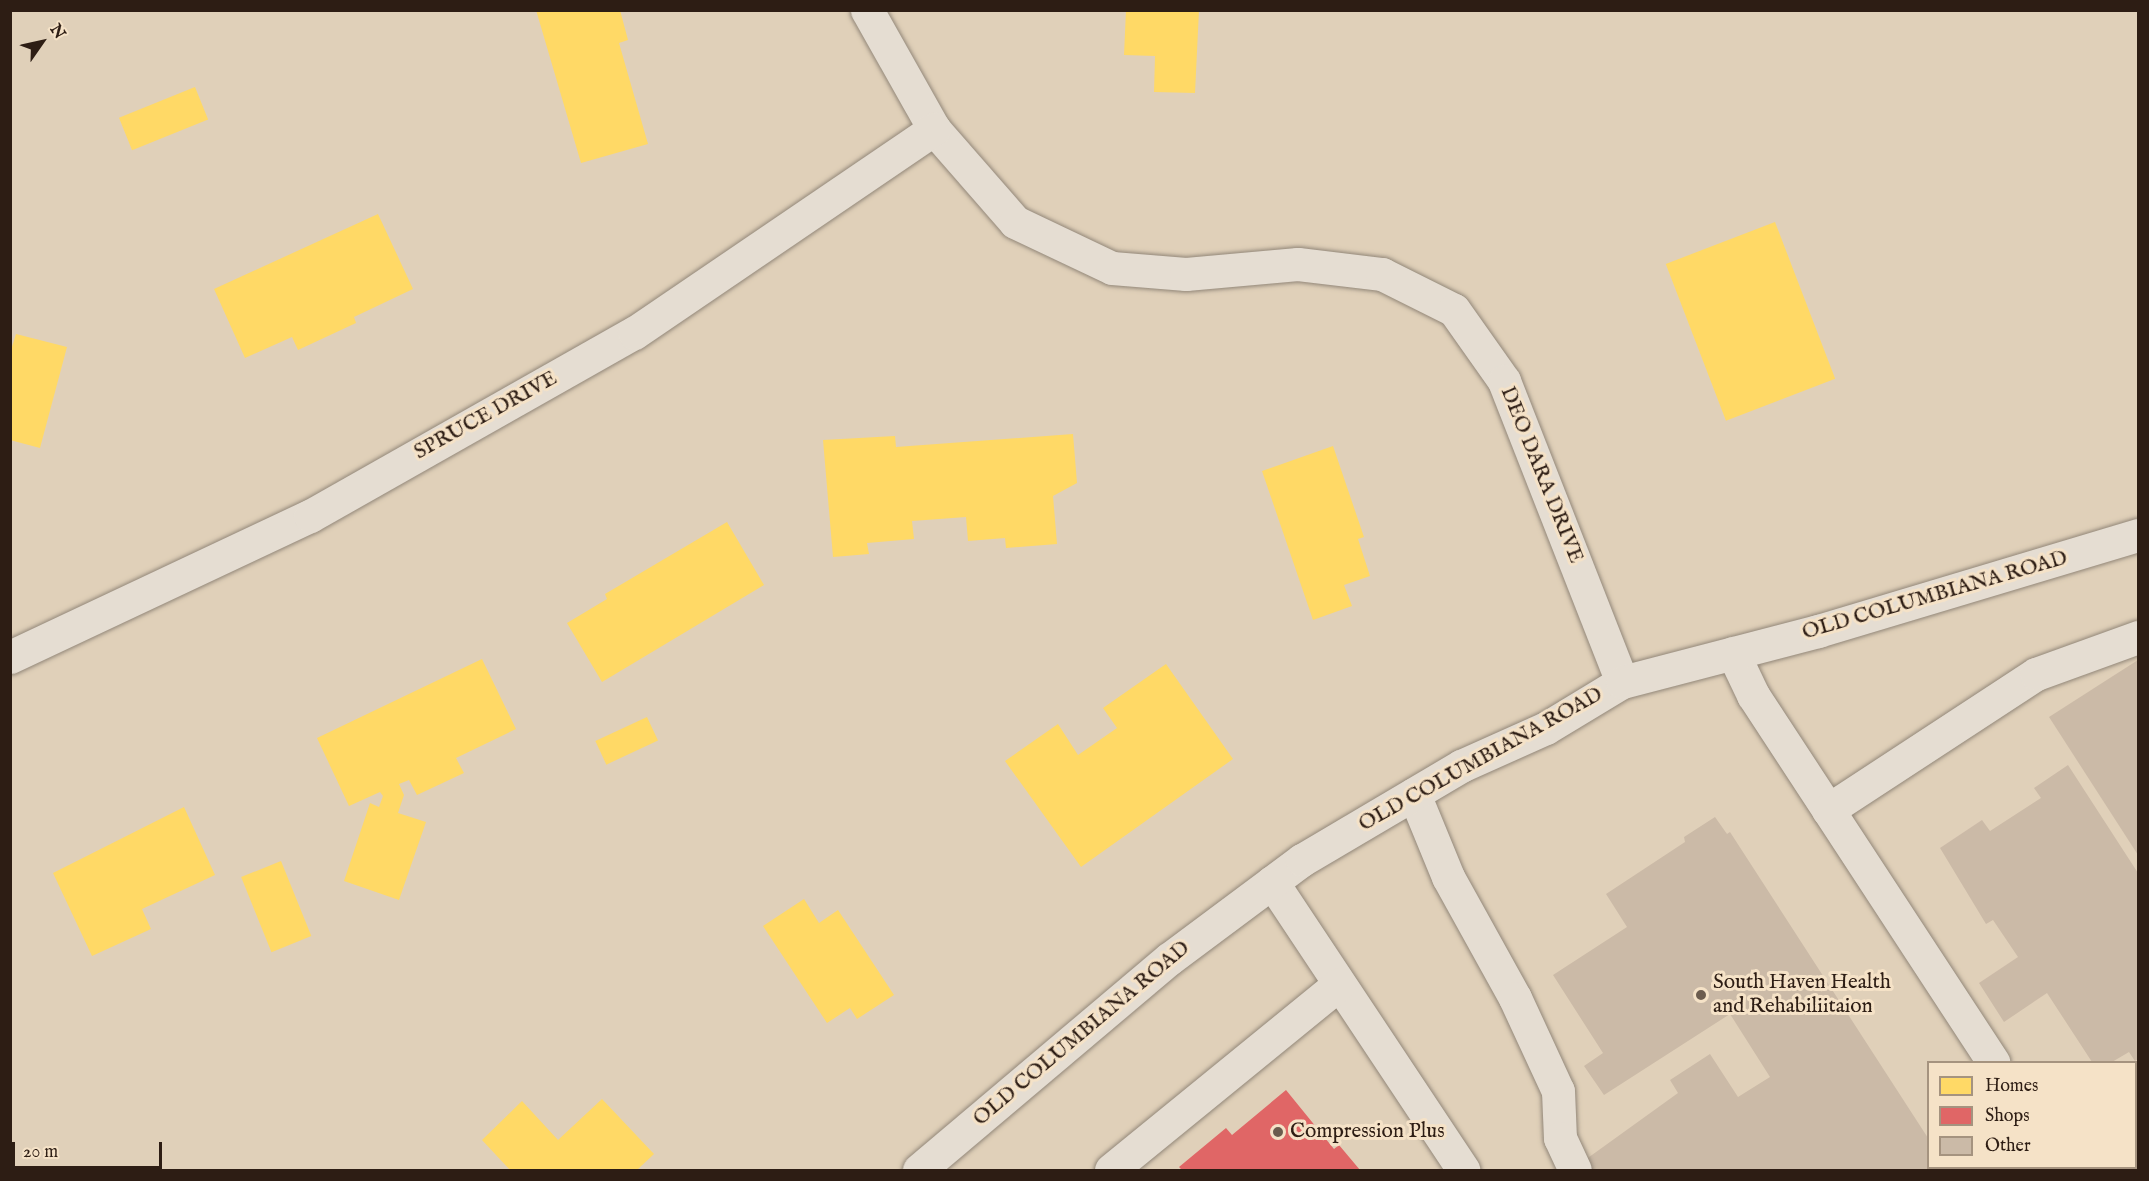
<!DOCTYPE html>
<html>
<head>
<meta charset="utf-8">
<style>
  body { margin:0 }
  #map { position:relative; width:2149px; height:1181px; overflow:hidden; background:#e0d0b9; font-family:"IM FELL English",serif }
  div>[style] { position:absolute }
  .homes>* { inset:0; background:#ffd966; transform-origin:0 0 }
  .shops>* { inset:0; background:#e06666 }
  .building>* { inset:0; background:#cbbaa7 }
  .roads { filter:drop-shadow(0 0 2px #928779) drop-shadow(0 0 2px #928779) }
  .minor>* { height:33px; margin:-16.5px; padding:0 16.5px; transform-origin:16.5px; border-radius:16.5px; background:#e5ddd2 }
  .dots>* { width:16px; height:16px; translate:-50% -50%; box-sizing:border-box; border:3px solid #f5e2c7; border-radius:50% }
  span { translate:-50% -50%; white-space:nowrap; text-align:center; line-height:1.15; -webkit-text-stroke:6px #f5e2c7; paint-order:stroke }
  .street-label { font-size:21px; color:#2d1d14 }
  .poi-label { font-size:21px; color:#2d1d14 }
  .left { translate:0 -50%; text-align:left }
  .frame { position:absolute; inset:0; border:12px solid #2d1d14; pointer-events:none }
  .legend { position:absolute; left:1927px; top:1061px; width:210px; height:108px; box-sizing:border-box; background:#f5e2c7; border:2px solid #a5937f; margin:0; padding:8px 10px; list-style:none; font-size:18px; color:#2d1d14 }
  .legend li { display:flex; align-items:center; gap:12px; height:30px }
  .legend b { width:30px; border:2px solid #a5937f }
  .north { position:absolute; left:12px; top:12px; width:60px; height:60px; -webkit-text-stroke:4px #f5e2c7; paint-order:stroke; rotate:56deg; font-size:16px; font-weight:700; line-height:24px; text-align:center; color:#2d1d14 }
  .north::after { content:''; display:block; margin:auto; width:21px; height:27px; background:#2d1d14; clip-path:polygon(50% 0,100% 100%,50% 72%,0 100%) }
  .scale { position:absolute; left:12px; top:1142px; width:150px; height:27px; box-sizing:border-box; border:3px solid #2d1d14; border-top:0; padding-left:8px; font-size:18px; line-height:21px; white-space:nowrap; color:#2d1d14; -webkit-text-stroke:4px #f5e2c7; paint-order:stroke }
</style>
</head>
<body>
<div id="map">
  <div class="homes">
    <div style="clip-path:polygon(536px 10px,620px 10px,628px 40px,619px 43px,648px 144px,581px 163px)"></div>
    <div style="clip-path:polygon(1126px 10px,1199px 10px,1195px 93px,1154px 92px,1155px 56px,1124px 55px)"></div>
    <div style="left:195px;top:87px;width:35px;height:82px;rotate:68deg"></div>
    <div style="clip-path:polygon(378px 214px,413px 289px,354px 317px,356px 323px,298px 350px,292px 337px,245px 358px,214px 289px)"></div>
    <div style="left:1775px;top:222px;width:168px;height:117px;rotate:69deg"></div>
    <div style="clip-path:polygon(16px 334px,67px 347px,40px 448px,10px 440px,10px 353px)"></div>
    <div style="clip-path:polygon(1073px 434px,1077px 483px,1053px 496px,1057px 544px,1006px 548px,1005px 538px,968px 541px,966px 517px,912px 521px,914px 539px,867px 543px,869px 554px,833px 557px,823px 440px,895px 436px,896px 447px)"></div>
    <div style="clip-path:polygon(1333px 446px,1364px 537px,1358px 539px,1370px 576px,1344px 585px,1352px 606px,1313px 620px,1262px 471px)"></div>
    <div style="clip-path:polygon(727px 522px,764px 585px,602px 682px,567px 623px,607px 599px,605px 594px)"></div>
    <div style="clip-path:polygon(482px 659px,516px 729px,456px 758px,464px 773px,417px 795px,409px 780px,399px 784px,404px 795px,398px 813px,426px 822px,399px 900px,344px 881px,370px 803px,379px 807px,383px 796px,380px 792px,349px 806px,317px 738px)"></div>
    <div style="clip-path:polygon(1166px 664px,1233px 759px,1081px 867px,1005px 761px,1058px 724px,1078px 755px,1117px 728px,1103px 708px)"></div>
    <div style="left:647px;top:717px;width:26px;height:57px;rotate:65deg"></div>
    <div style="clip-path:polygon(184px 807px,215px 875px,142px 909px,151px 929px,92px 956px,53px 873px)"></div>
    <div style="left:281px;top:861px;width:81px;height:43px;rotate:68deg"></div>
    <div style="clip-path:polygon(804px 899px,819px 923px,838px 910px,894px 995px,857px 1019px,850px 1008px,827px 1023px,763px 926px)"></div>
    <div style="clip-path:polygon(602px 1099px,654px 1154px,637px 1170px,510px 1170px,482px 1140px,522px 1101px,558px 1140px)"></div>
  </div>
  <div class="shops">
    <div style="clip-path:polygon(1286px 1090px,1334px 1149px,1339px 1145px,1360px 1170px,1182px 1170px,1179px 1167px,1226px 1128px,1232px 1135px)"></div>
  </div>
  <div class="building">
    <div style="clip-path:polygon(2138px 660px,2138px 855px,2049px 717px)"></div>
    <div style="clip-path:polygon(2068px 765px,2138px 873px,2138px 1059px,2135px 1061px,2129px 1052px,2112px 1062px,2092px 1062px,2047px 993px,2004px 1022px,1979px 983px,2018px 957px,1993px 920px,1986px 924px,1940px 848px,1982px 820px,1990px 831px,2041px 798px,2034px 788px)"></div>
    <div style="clip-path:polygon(1715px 817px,1727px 834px,1730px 832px,1928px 1138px,1928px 1168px,1950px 1170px,1591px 1170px,1585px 1160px,1678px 1093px,1670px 1080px,1710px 1054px,1738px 1097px,1770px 1077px,1730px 1014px,1604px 1095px,1584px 1066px,1603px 1053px,1553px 975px,1627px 927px,1606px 894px,1685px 842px,1684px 837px)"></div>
  </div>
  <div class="roads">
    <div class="minor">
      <div style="left:867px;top:10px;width:137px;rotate:60.6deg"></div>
      <div style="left:934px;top:129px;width:123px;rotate:48.9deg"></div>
      <div style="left:1015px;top:222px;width:107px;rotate:25.4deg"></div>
      <div style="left:1112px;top:268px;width:74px;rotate:4.6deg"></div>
      <div style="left:1186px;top:274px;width:112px;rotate:-5.1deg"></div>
      <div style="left:1298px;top:264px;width:85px;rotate:6.8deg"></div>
      <div style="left:1382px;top:274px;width:80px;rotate:26.6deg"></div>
      <div style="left:1454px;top:310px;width:87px;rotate:54.8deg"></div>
      <div style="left:1504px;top:381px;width:323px;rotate:68.6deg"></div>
      <div style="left:1733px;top:653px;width:47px;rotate:64.5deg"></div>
      <div style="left:1753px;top:695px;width:439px;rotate:56.8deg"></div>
      <div style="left:10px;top:657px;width:331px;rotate:-25.2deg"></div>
      <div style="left:310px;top:516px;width:372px;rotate:-29.5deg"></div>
      <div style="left:634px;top:333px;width:363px;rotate:-34.2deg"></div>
      <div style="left:1414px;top:794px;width:90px;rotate:67.7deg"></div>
      <div style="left:1448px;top:877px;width:138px;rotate:61deg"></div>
      <div style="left:1515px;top:998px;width:102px;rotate:65.2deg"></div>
      <div style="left:1558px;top:1091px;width:47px;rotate:87.6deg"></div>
      <div style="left:1560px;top:1138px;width:35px;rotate:65deg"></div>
      <div style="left:1828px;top:810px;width:249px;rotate:-33.2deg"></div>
      <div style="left:2036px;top:674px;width:109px;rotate:-19.9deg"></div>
      <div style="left:1272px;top:882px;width:346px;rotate:56.4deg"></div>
      <div style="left:2136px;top:1098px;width:3px;rotate:-45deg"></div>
      <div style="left:2064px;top:1168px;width:3px;rotate:45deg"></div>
      <div style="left:919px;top:1170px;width:327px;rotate:-40.2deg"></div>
      <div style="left:1169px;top:959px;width:166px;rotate:-36.7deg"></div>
      <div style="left:1302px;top:860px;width:185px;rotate:-30.6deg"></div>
      <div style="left:1461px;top:766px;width:93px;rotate:-24.1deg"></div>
      <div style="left:1546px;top:728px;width:89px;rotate:-31.2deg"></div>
      <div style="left:1622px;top:682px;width:203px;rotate:-14.6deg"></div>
      <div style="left:1818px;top:631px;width:334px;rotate:-16.7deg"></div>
      <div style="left:1111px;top:1170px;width:294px;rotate:-39.2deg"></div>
    </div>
  </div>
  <div class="dots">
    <div style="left:1701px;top:995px;background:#6c5c4e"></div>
    <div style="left:1278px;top:1132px;background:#6c5c4e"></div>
  </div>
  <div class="street-label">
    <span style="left:486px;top:416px;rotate:-29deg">SPRUCE DRIVE</span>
    <span style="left:1541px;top:475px;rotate:68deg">DEO DARA DRIVE</span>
    <span style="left:1935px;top:596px;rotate:-16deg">OLD COLUMBIANA ROAD</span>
    <span style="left:1481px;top:760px;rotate:-29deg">OLD COLUMBIANA ROAD</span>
    <span style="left:1082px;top:1034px;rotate:-40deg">OLD COLUMBIANA ROAD</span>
  </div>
  <div class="poi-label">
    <span class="left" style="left:1713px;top:995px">South Haven Health<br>and Rehabiliitaion</span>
    <span class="left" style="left:1290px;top:1132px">Compression Plus</span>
  </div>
  <div class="frame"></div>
  <ul class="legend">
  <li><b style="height:16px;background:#ffd966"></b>Homes</li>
  <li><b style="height:16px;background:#e06666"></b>Shops</li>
  <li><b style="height:16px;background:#cbbaa7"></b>Other</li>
  </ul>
  <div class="north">N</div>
  <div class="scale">20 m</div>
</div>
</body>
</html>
